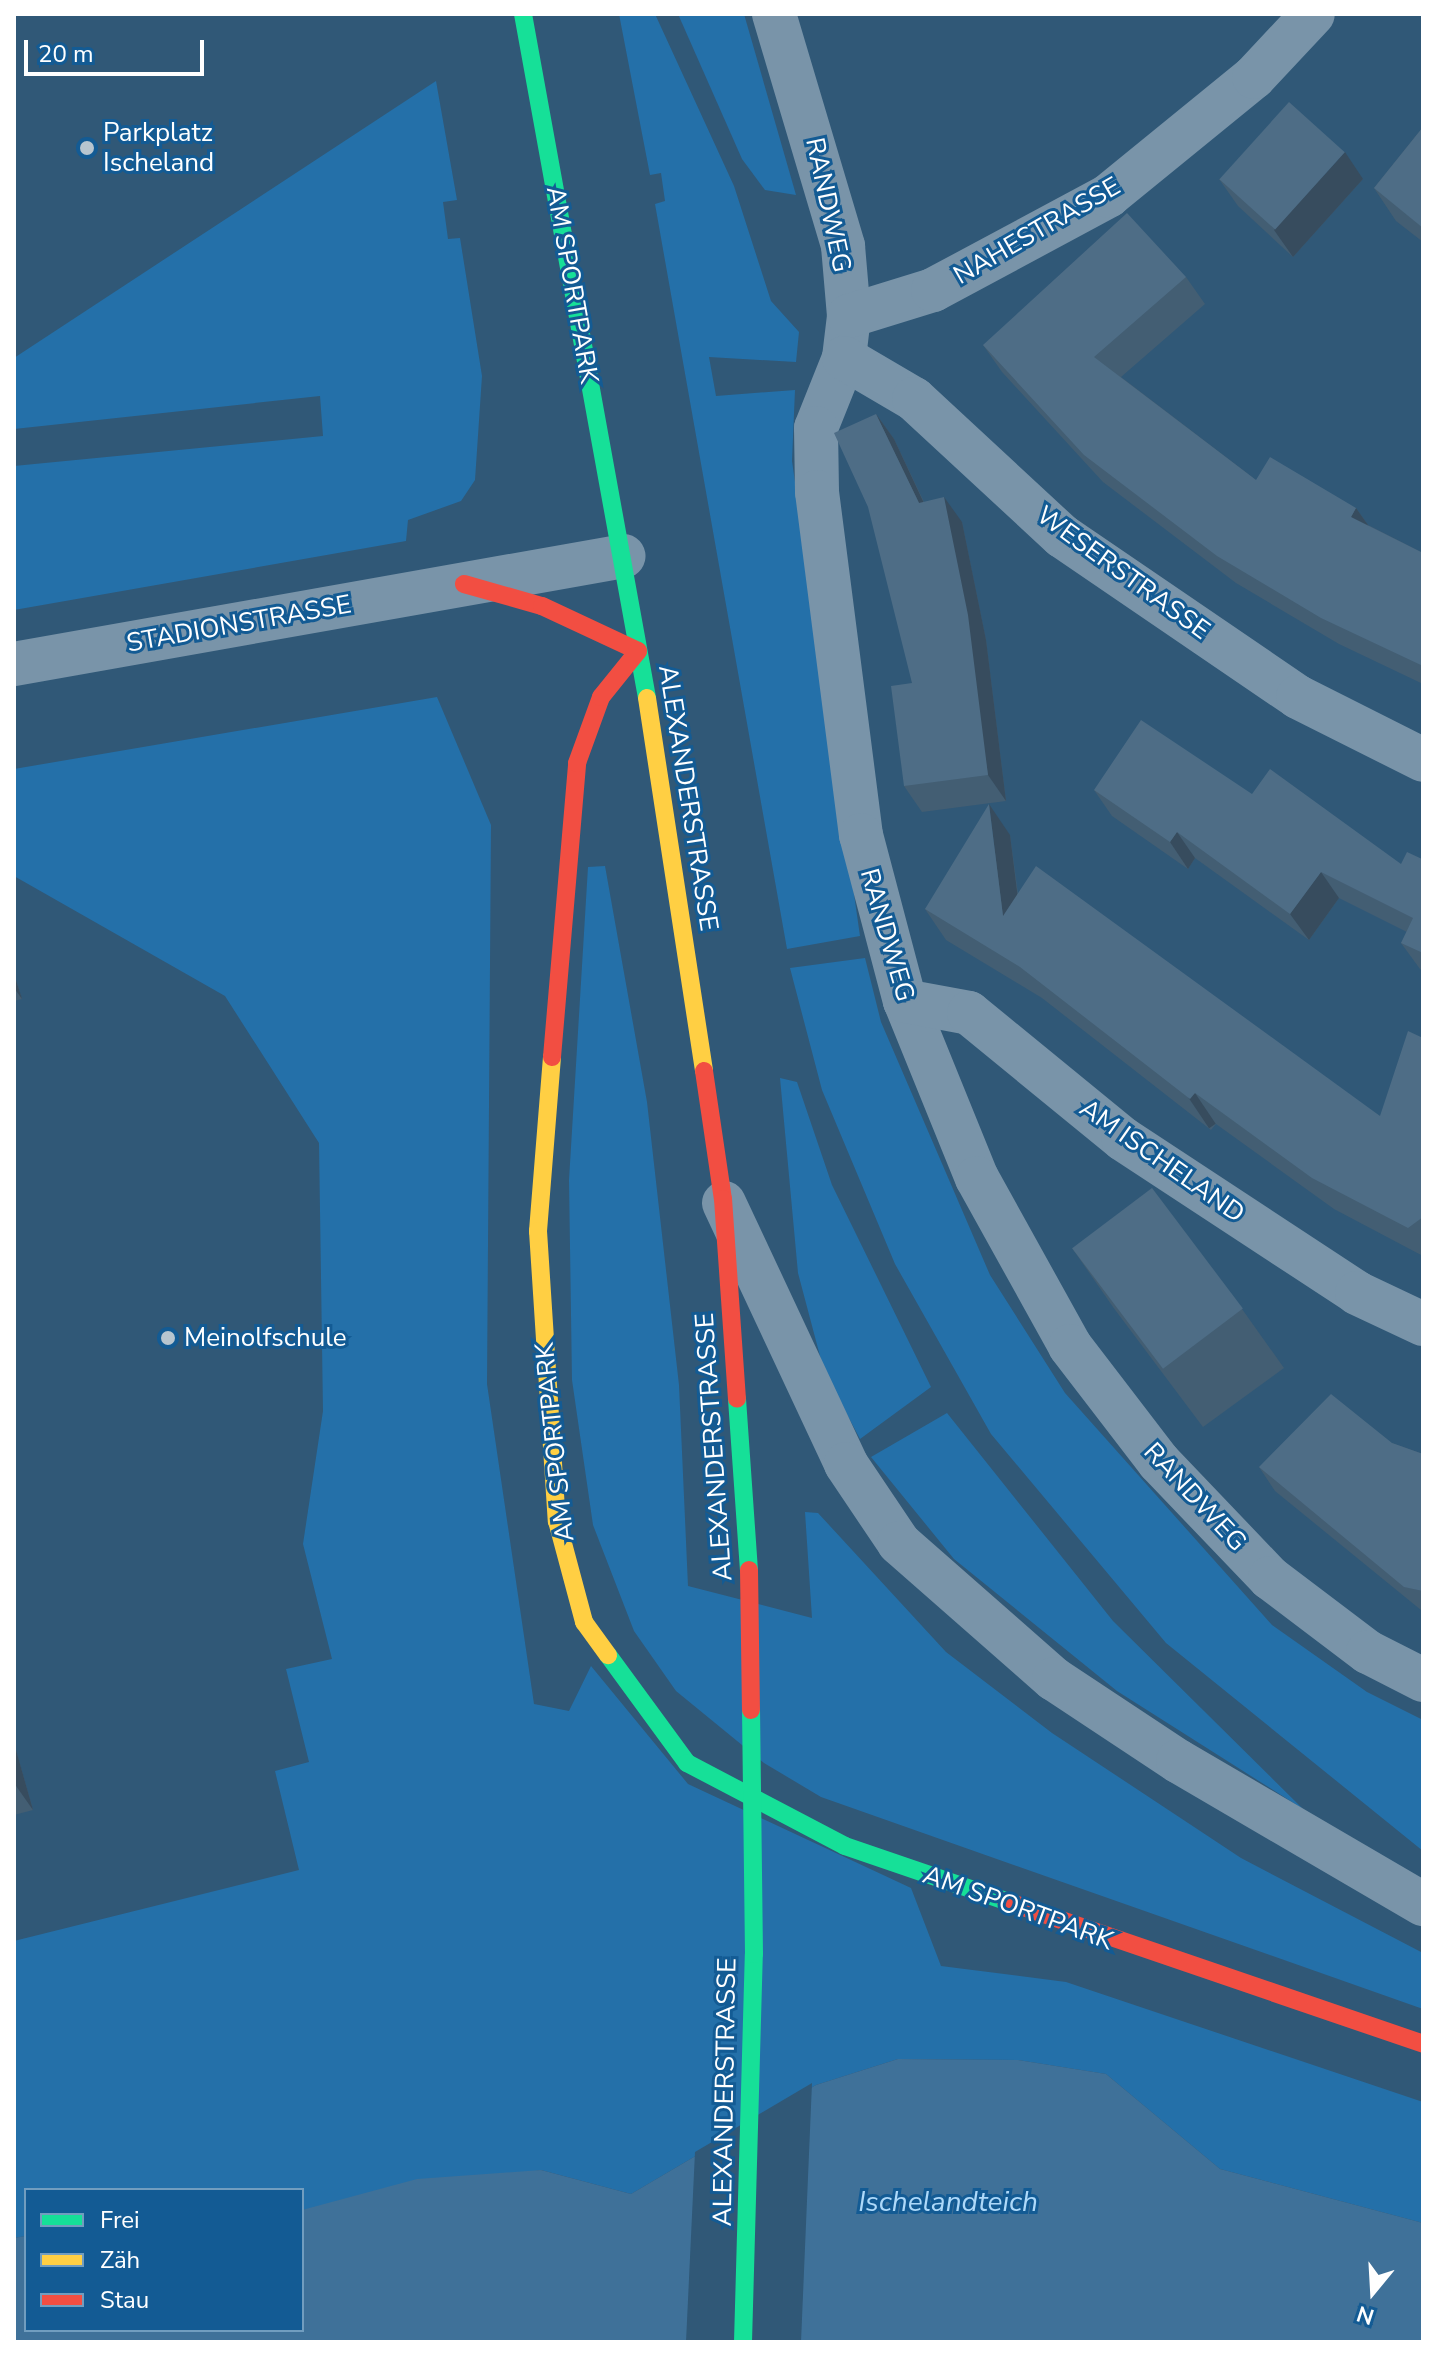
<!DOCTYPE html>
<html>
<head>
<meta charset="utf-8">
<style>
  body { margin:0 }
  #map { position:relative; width:1437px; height:2356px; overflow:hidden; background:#305877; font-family:"Nunito Sans",sans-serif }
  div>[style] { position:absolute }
  .green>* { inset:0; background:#2470a9 }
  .water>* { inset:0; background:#3f7199 }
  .pier>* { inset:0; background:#305877 }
  .street>* { height:44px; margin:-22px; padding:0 22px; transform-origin:22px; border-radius:22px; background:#7994a9 }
  .fast>* { height:18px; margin:-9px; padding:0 9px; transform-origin:9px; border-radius:9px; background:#16e098 }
  .slow>* { height:18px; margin:-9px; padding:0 9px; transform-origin:9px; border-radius:9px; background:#ffcf43 }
  .jam>* { height:18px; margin:-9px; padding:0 9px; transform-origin:9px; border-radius:9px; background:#f24e42 }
  .fast-bridge>* { height:18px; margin:-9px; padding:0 9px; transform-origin:9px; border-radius:9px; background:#16e098 }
  .jam-bridge>* { height:18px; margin:-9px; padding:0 9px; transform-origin:9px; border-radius:9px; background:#f24e42 }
  .wall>* { inset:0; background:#435e73 }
  .shaded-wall>* { inset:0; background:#374c5e; transform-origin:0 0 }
  .building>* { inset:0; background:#4e6d86; transform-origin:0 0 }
  .dots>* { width:22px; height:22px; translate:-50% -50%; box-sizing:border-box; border:4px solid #135b94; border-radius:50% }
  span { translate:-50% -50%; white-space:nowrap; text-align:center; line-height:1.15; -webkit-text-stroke:6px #135b94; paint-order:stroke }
  .poi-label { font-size:26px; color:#fff }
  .left { translate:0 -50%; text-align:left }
  .street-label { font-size:26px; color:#fff }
  .water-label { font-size:28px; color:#aed9f9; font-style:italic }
  .frame { position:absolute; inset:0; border:16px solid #fff; pointer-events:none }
  .legend { position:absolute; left:24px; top:2188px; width:280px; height:144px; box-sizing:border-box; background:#135b94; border:2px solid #719dbf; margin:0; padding:10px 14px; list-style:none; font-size:24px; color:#fff }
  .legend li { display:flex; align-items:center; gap:16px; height:40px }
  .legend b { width:40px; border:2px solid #719dbf }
  .north { position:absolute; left:1333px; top:2252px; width:80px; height:80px; -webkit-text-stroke:6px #135b94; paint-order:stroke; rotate:198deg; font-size:22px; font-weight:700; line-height:32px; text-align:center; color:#fff }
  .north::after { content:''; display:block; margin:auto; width:28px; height:36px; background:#fff; clip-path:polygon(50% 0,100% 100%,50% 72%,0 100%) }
  .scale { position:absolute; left:24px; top:40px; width:180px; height:36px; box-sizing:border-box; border:4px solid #fff; border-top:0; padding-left:10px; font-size:24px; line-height:28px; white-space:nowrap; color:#fff; -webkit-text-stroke:6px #135b94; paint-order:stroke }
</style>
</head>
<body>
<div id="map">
  <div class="green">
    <div style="clip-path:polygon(619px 14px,655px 14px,734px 186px,771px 301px,799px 332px,796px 362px,709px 357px,716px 396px,795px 390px,792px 461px,860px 936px,787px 949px,655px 204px,665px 201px,661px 173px,650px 175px)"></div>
    <div style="clip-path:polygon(678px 14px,744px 14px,796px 195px,765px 190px,742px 159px)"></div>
    <div style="clip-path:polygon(436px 81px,457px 200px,443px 202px,448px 239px,460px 238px,482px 376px,475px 480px,461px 501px,408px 520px,406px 541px,14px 610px,14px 466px,323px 436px,320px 396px,14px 429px,14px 358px)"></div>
    <div style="clip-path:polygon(437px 697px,491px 825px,487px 1384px,534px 1704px,569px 1711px,591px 1666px,688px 1784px,911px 1888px,941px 1966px,1066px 1982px,1423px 2102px,1423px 2223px,1220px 2169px,1106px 2074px,1018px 2060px,898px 2059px,816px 2085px,631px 2194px,541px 2170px,302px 2210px,302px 2190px,26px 2190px,26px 2236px,14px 2238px,14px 1941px,299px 1870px,275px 1771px,309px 1762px,286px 1669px,332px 1659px,303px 1544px,323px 1411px,319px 1143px,225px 996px,14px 876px,14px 769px)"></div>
    <div style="clip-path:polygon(605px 866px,647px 1102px,679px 1385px,688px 1586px,812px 1618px,805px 1512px,818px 1513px,946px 1652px,1052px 1733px,1241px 1858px,1423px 1953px,1423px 2009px,821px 1797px,764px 1763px,676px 1691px,634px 1631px,593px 1525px,572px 1380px,569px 1180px,588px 867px)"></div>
    <div style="clip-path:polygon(865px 958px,881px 1022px,990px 1275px,1065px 1393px,1272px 1625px,1367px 1692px,1423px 1720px,1423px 1851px,1166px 1643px,991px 1434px,895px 1264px,822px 1090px,790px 968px)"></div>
    <div style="clip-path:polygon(780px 1078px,797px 1082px,832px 1185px,931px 1387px,860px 1439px,824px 1371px,798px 1273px)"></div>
    <div style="clip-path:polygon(947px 1413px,1113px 1621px,1303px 1809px,1117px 1691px,954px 1559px,871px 1457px)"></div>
  </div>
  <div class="water">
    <div style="clip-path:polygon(898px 2059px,1018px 2060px,1106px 2074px,1220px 2169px,1423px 2223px,1423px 2342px,14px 2342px,14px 2238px,26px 2236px,26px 2330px,302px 2330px,302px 2210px,417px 2179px,541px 2170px,631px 2194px,816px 2085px)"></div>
  </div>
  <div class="pier">
    <div style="clip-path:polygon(812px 2083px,801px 2342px,686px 2342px,695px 2152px)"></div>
  </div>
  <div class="street">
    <div style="left:774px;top:14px;width:242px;rotate:73.4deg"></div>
    <div style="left:843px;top:246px;width:70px;rotate:85.1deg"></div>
    <div style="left:849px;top:316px;width:42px;rotate:96.8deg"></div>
    <div style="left:844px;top:358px;width:75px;rotate:111.8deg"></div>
    <div style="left:816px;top:428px;width:64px;rotate:89.1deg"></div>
    <div style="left:817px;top:492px;width:346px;rotate:82.7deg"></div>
    <div style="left:861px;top:835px;width:172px;rotate:75.2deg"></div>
    <div style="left:905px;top:1001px;width:191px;rotate:67.9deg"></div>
    <div style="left:977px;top:1178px;width:192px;rotate:61deg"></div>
    <div style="left:1070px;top:1346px;width:146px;rotate:52.5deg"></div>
    <div style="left:1159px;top:1462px;width:161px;rotate:46.3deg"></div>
    <div style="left:1270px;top:1578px;width:123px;rotate:37.1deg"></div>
    <div style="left:1368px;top:1652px;width:62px;rotate:27deg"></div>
    <div style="left:849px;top:316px;width:88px;rotate:-17.2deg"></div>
    <div style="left:933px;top:290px;width:199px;rotate:-28.2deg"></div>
    <div style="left:1108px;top:196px;width:188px;rotate:-39.2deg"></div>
    <div style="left:1254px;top:77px;width:86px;rotate:-46.9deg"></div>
    <div style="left:844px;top:358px;width:81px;rotate:30.4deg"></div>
    <div style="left:914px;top:399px;width:202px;rotate:42.8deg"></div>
    <div style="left:1062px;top:536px;width:286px;rotate:34.3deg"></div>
    <div style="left:1298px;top:697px;width:140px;rotate:26.7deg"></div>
    <div style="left:14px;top:664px;width:619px;rotate:-10.04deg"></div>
    <div style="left:905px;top:1001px;width:65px;rotate:10.6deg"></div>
    <div style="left:969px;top:1013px;width:199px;rotate:39.3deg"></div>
    <div style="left:1123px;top:1139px;width:280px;rotate:33.3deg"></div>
    <div style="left:1357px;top:1293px;width:73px;rotate:25.2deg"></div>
    <div style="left:724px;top:1203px;width:288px;rotate:64.9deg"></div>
    <div style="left:846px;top:1464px;width:95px;rotate:56.1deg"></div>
    <div style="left:899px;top:1543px;width:206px;rotate:41.3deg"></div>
    <div style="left:1054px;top:1679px;width:149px;rotate:33.5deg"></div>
    <div style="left:1178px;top:1761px;width:284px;rotate:30.3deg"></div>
  </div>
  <div class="fast">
    <div style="left:523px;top:14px;width:695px;rotate:79.72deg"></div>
    <div style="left:737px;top:1399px;width:171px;rotate:86deg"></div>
    <div style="left:608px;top:1655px;width:134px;rotate:53.8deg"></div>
    <div style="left:687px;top:1763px;width:178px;rotate:27.7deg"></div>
    <div style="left:845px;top:1846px;width:170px;rotate:18.9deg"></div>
  </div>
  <div class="slow">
    <div style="left:647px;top:698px;width:377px;rotate:81.3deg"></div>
    <div style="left:552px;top:1057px;width:175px;rotate:94.6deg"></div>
    <div style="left:538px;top:1231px;width:291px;rotate:86.3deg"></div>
    <div style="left:557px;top:1521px;width:105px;rotate:75deg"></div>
    <div style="left:584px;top:1622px;width:41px;rotate:54deg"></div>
  </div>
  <div class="jam">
    <div style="left:464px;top:584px;width:81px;rotate:15.8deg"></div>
    <div style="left:542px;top:606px;width:106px;rotate:25.1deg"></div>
    <div style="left:552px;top:1057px;width:295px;rotate:-85.1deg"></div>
    <div style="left:577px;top:763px;width:70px;rotate:-70deg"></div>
    <div style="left:601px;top:697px;width:59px;rotate:-51.2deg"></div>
    <div style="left:704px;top:1071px;width:129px;rotate:81.6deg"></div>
    <div style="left:723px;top:1199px;width:200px;rotate:86deg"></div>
    <div style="left:1006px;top:1901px;width:441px;rotate:18.9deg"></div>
  </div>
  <div class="fast-bridge">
    <div style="left:743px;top:2342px;width:388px;rotate:-88.4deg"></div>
    <div style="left:754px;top:1954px;width:244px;rotate:-90.7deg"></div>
  </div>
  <div class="jam-bridge">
    <div style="left:749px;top:1570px;width:140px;rotate:89.2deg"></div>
  </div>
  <div class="wall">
    <div style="clip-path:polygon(1423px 127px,1423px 242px,1396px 221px,1374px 188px)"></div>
    <div style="clip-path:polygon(1219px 179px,1363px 179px,1293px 257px,1238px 206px)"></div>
    <div style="clip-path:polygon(1186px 277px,1205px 304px,1121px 377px,1256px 480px,1356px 508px,1368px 525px,1423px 553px,1423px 684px,1339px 644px,1236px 583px,1103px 482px,1002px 372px,983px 345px)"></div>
    <div style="clip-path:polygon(876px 414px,894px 439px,924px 502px,962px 522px,986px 640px,1006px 801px,922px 812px,904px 786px,912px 683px)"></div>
    <div style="clip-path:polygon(1094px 790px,1252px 794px,1401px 864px,1422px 859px,1423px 857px,1423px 971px,1420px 969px,1401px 943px,1407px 932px,1339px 898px,1309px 940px,1195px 858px,1188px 869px,1112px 816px)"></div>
    <div style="clip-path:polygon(1010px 835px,1018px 894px,1380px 1116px,1423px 1038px,1423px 1256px,1334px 1209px,1216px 1124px,1211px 1130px,1042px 998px,946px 940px,925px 909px)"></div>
    <div style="clip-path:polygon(14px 974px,22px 999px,14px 1001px)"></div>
    <div style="clip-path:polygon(1072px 1248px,1242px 1309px,1284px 1368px,1203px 1427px,1113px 1307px)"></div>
    <div style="clip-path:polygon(1392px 1443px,1423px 1454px,1423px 1610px,1421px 1610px,1275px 1491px,1259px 1467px)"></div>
    <div style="clip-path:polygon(14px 1743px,33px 1810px,14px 1815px)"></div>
  </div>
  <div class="shaded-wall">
    <div style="clip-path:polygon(1345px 152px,1363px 179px,1293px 257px,1274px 230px)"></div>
    <div style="clip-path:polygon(876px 414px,894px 439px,936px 529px,919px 503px)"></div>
    <div style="clip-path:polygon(944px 497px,962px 522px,986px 640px,1006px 801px,988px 775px)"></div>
    <div style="clip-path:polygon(1356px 508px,1375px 535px,1351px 517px)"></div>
    <div style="clip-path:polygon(989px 804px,1010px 835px,1024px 947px,1003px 916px)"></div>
    <div style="clip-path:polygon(1177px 832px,1195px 858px,1188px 869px,1170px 842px)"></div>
    <div style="clip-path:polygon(1321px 872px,1339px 898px,1309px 940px,1290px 914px)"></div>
    <div style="clip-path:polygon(14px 974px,22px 999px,14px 988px)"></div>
    <div style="left:1195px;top:1093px;width:37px;height:8px;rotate:56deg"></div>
    <div style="clip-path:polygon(14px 1743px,33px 1810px,14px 1783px)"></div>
  </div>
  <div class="building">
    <div style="left:1289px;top:102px;width:75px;height:104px;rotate:42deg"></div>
    <div style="clip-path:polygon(1423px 127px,1423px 228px,1374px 188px)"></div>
    <div style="clip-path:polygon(1127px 213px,1186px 277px,1094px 357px,1256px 480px,1270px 457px,1356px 508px,1351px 517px,1423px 553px,1423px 666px,1321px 618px,1217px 556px,1084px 455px,983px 345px)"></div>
    <div style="clip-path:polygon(876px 414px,919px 503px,944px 497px,968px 615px,988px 775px,904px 786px,891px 686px,912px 683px,868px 507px,834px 433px)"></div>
    <div style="clip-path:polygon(1141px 720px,1252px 794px,1270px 769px,1401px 864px,1407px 852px,1422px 859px,1423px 857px,1423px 953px,1401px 943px,1413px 918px,1321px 872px,1290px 914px,1177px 832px,1170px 842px,1094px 790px)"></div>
    <div style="clip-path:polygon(989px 804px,1003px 916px,1036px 866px,1380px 1116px,1408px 1031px,1423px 1038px,1423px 1217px,1408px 1228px,1312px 1178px,1195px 1093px,1190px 1099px,1020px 967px,925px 909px)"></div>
    <div style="left:1152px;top:1188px;width:151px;height:100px;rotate:53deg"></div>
    <div style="clip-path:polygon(1331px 1394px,1392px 1443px,1423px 1454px,1423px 1591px,1404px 1587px,1259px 1467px)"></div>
  </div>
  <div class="dots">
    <div style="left:87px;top:148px;background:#b7c5cf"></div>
    <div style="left:168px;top:1338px;background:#b7c5cf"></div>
  </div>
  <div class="poi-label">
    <span class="left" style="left:103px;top:148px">Parkplatz<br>Ischeland</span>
    <span class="left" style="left:184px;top:1338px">Meinolfschule</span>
  </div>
  <div class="street-label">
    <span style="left:828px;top:205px;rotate:78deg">RANDWEG</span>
    <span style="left:1037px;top:231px;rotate:-30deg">NAHESTRASSE</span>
    <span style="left:572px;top:285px;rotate:80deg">AM SPORTPARK</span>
    <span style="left:1123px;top:573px;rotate:36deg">WESERSTRASSE</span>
    <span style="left:239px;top:624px;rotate:-10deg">STADIONSTRASSE</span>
    <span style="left:688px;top:798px;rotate:81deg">ALEXANDERSTRASSE</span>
    <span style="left:887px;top:935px;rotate:74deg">RANDWEG</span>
    <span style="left:1162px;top:1161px;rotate:35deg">AM ISCHELAND</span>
    <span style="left:555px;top:1442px;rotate:-96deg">AM SPORTPARK</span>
    <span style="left:714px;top:1447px;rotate:-94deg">ALEXANDERSTRASSE</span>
    <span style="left:1195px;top:1497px;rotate:47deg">RANDWEG</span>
    <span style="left:1018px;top:1908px;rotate:20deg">AM SPORTPARK</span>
    <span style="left:725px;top:2092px;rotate:-89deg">ALEXANDERSTRASSE</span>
  </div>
  <div class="water-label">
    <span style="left:948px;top:2202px">Ischelandteich</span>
  </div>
  <div class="frame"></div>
  <ul class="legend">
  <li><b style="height:10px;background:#16e098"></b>Frei</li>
  <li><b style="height:10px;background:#ffcf43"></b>Zäh</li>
  <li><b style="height:10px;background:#f24e42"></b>Stau</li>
  </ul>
  <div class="north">N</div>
  <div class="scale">20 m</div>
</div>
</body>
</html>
